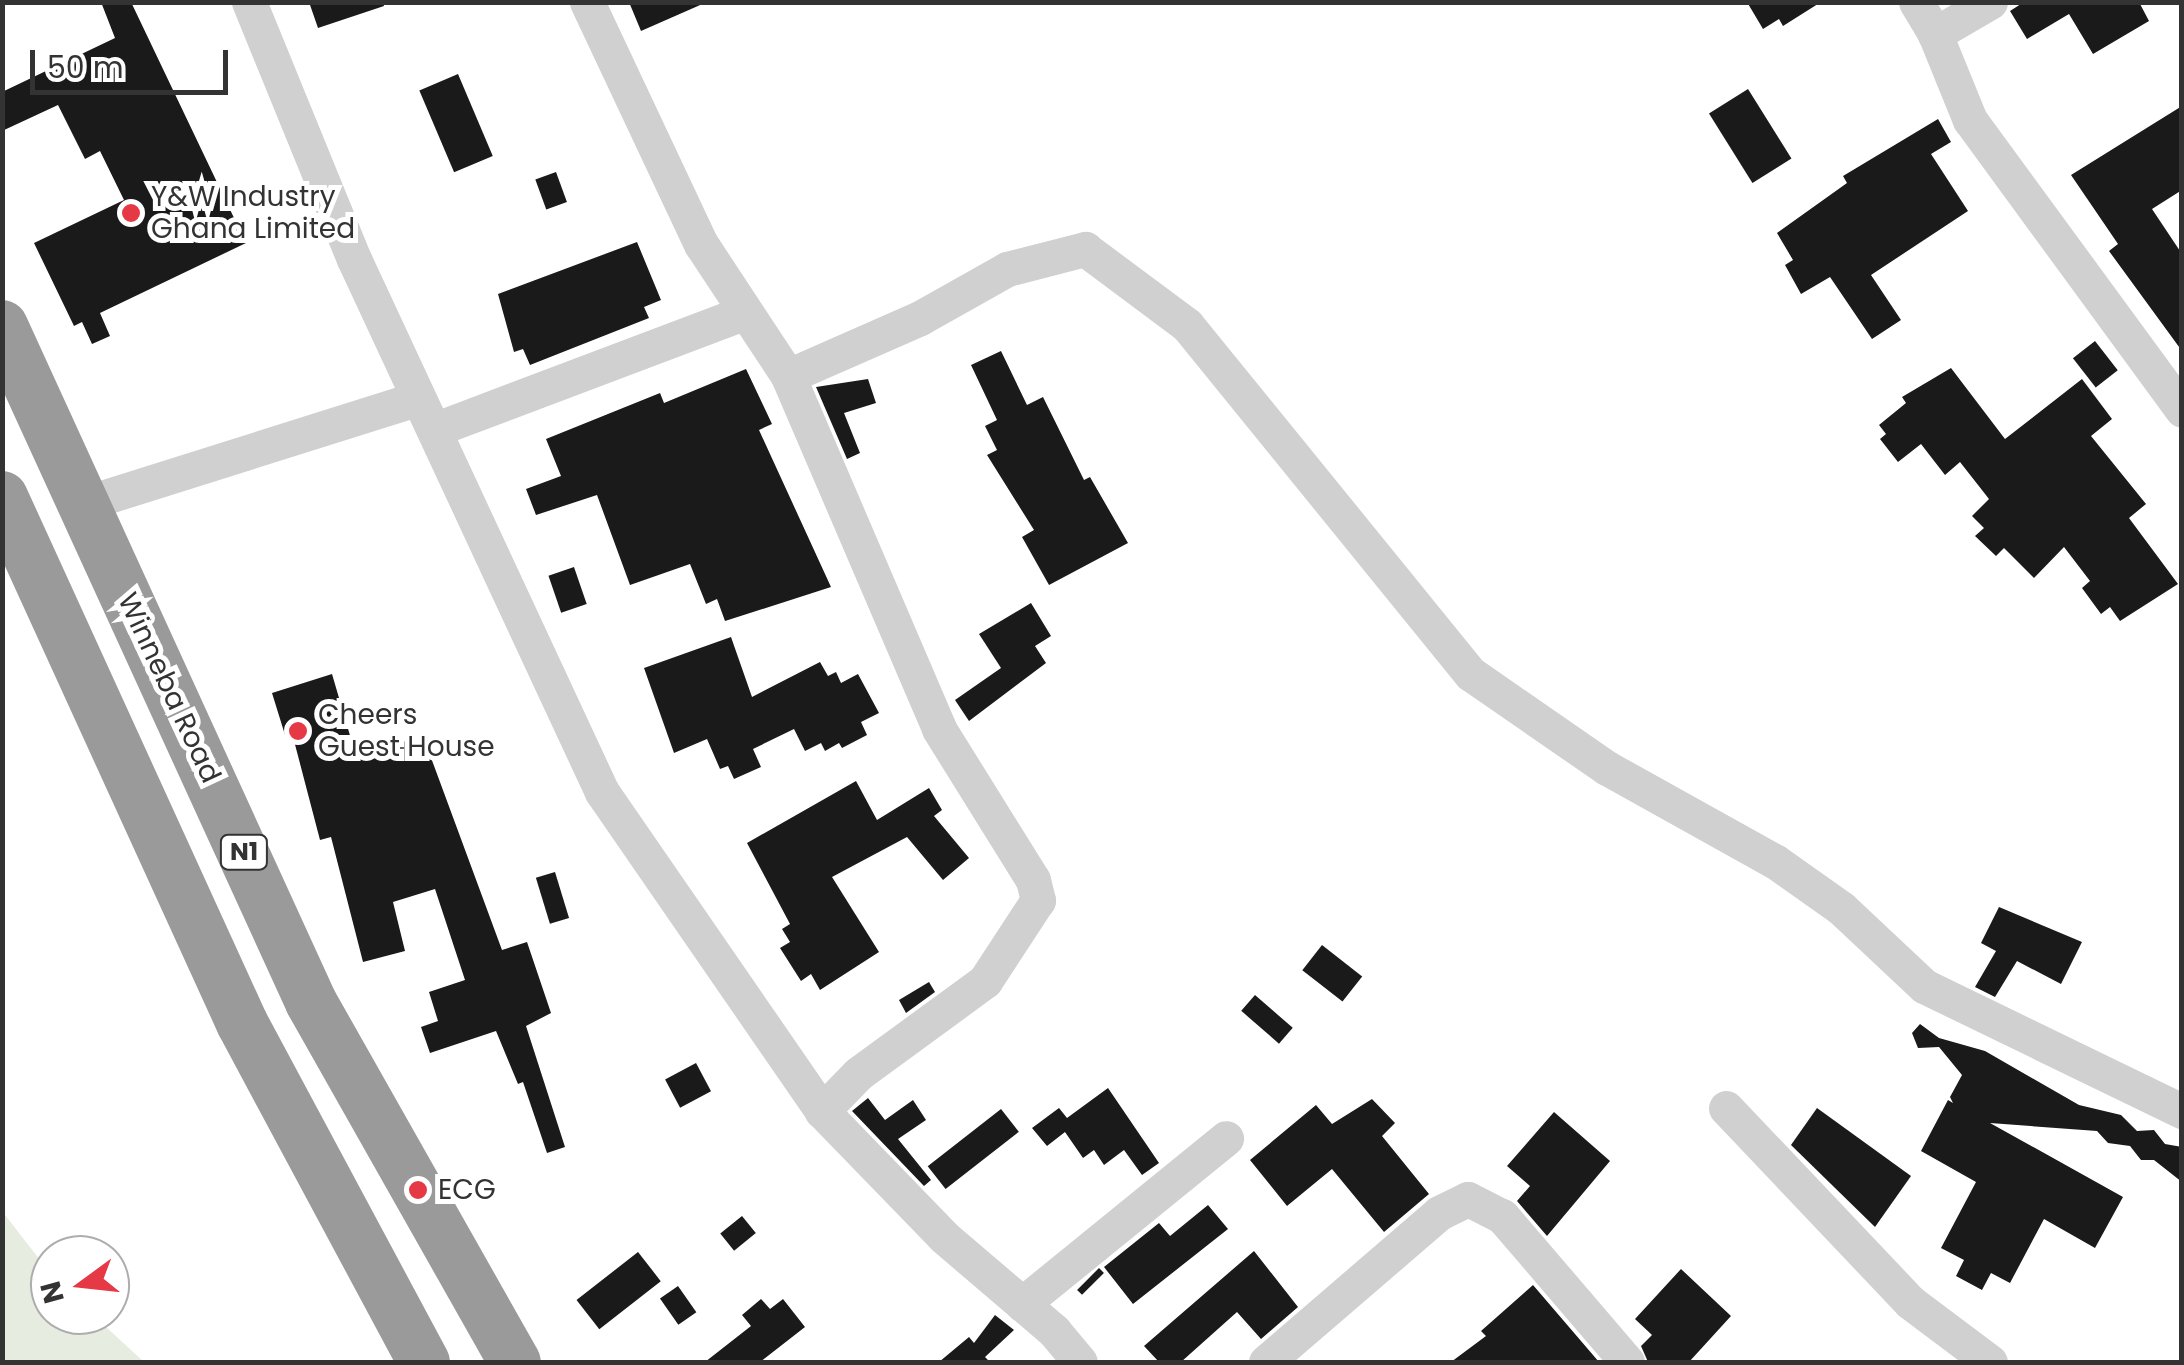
<!DOCTYPE html>
<html>
<head>
<meta charset="utf-8">
<style>
  body { margin:0 }
  #map { position:relative; width:2184px; height:1365px; overflow:hidden; background:#fff; font-family:Poppins,sans-serif }
  div>[style] { position:absolute }
  .green>* { inset:0; background:#e6ecdf }
  .building>* { inset:0; background:#1a1a1a; transform-origin:0 0 }
  .minor>* { height:35px; margin:-17.5px; padding:0 17.5px; transform-origin:17.5px; border-radius:17.5px; background:#d0d0d0 }
  .highway>* { height:52px; margin:-26px; padding:0 26px; transform-origin:26px; border-radius:26px; background:#9a9a9a }
  .dots>* { width:28px; height:28px; translate:-50% -50%; box-sizing:border-box; border:5px solid #fff; border-radius:50% }
  span { translate:-50% -50%; white-space:nowrap; text-align:center; line-height:1.15; -webkit-text-stroke:10px #fff; paint-order:stroke }
  .shield-label span { padding:2px 8px; background:#fff; border:2px solid; border-radius:8px; -webkit-text-stroke-width:0 }
  .shield-label { font-size:25px; color:#333; font-weight:700 }
  .poi-label { font-size:28px; color:#333 }
  .left { translate:0 -50%; text-align:left }
  .street-label { font-size:28px; color:#333 }
  .frame { position:absolute; inset:0; border:5px solid #333; pointer-events:none }
  .north { position:absolute; left:30px; top:1235px; width:100px; height:100px; box-sizing:border-box; background:#fff; border:2px solid #adadad; border-radius:50%; rotate:255deg; font-size:28px; font-weight:700; line-height:40px; text-align:center; color:#333 }
  .north::after { content:''; display:block; margin:auto; width:35px; height:45px; background:#e63946; clip-path:polygon(50% 0,100% 100%,50% 72%,0 100%) }
  .scale { position:absolute; left:30px; top:50px; width:198px; height:45px; box-sizing:border-box; border:5px solid #333; border-top:0; padding-left:12px; font-size:30px; line-height:35px; white-space:nowrap; color:#333; -webkit-text-stroke:8px #fff; paint-order:stroke }
</style>
</head>
<body>
<div id="map">
  <div class="green">
    <div style="clip-path:polygon(2px 1211px,50px 1273px,50px 1315px,93px 1315px,144px 1362px,3px 1362px)"></div>
  </div>
  <div class="building">
    <div style="clip-path:polygon(101px 2px,131px 2px,246px 243px,100px 313px,110px 336px,92px 344px,82px 322px,74px 326px,34px 243px,124px 200px,100px 151px,85px 159px,58px 105px,2px 131px,2px 92px,115px 38px)"></div>
    <div style="clip-path:polygon(309px 2px,383px 2px,384px 6px,318px 28px)"></div>
    <div style="clip-path:polygon(629px 2px,707px 2px,641px 31px)"></div>
    <div style="clip-path:polygon(1747px 2px,1821px 2px,1783px 26px,1779px 19px,1763px 29px)"></div>
    <div style="clip-path:polygon(2024px 2px,2139px 2px,2149px 21px,2093px 54px,2069px 14px,2027px 39px,2010px 11px)"></div>
    <div style="left:458px;top:74px;width:89px;height:42px;rotate:67deg"></div>
    <div style="left:1748px;top:89px;width:82px;height:46px;rotate:58deg"></div>
    <div style="clip-path:polygon(2182px 106px,2182px 190px,2152px 209px,2182px 254px,2182px 351px,2109px 251px,2118px 244px,2071px 175px)"></div>
    <div style="clip-path:polygon(1938px 119px,1951px 142px,1931px 154px,1968px 211px,1871px 275px,1901px 320px,1872px 339px,1830px 277px,1801px 294px,1785px 265px,1793px 260px,1777px 233px,1847px 183px,1843px 176px)"></div>
    <div style="left:556px;top:172px;width:32px;height:22px;rotate:70deg"></div>
    <div style="clip-path:polygon(637px 242px,661px 300px,644px 307px,649px 318px,530px 365px,523px 349px,514px 352px,498px 294px)"></div>
    <div style="left:2095px;top:341px;width:37px;height:28px;rotate:52deg"></div>
    <div style="clip-path:polygon(1001px 351px,1027px 405px,1043px 397px,1084px 480px,1090px 477px,1128px 543px,1049px 585px,1022px 537px,1034px 530px,987px 455px,997px 450px,985px 426px,997px 420px,971px 365px)"></div>
    <div style="clip-path:polygon(1951px 368px,2005px 439px,2082px 379px,2112px 419px,2091px 436px,2146px 504px,2129px 518px,2178px 584px,2120px 621px,2110px 607px,2101px 614px,2082px 588px,2090px 581px,2064px 547px,2034px 578px,2004px 548px,1996px 556px,1975px 536px,1984px 528px,1972px 516px,1989px 499px,1960px 462px,1945px 475px,1921px 444px,1898px 462px,1880px 439px,1886px 434px,1879px 425px,1906px 403px,1902px 397px)"></div>
    <div style="clip-path:polygon(746px 369px,772px 424px,759px 430px,831px 587px,725px 621px,717px 599px,706px 604px,690px 564px,630px 585px,597px 495px,536px 515px,526px 489px,561px 476px,546px 439px,660px 393px,664px 403px)"></div>
    <div style="clip-path:polygon(868px 379px,876px 403px,844px 413px,860px 453px,847px 459px,816px 387px)"></div>
    <div style="left:574px;top:567px;width:39px;height:27px;rotate:71deg"></div>
    <div style="clip-path:polygon(1031px 603px,1051px 636px,1035px 646px,1046px 663px,969px 721px,955px 700px,1001px 668px,979px 634px)"></div>
    <div style="clip-path:polygon(731px 637px,752px 697px,820px 662px,828px 676px,836px 672px,841px 683px,858px 674px,879px 713px,861px 722px,867px 735px,842px 748px,839px 743px,825px 751px,821px 743px,805px 751px,794px 729px,753px 749px,761px 767px,734px 779px,728px 766px,720px 769px,707px 739px,674px 753px,644px 668px)"></div>
    <div style="clip-path:polygon(332px 674px,356px 756px,423px 736px,502px 950px,527px 942px,551px 1013px,526px 1026px,565px 1147px,547px 1153px,523px 1082px,518px 1084px,496px 1031px,430px 1053px,421px 1027px,438px 1021px,429px 992px,465px 980px,435px 889px,393px 902px,405px 951px,363px 962px,331px 837px,320px 840px,292px 733px,285px 735px,272px 693px)"></div>
    <div style="clip-path:polygon(856px 781px,877px 820px,929px 788px,942px 810px,934px 816px,969px 858px,943px 880px,907px 837px,832px 877px,879px 952px,820px 990px,811px 974px,801px 981px,780px 948px,790px 942px,782px 929px,790px 924px,747px 843px)"></div>
    <div style="left:555px;top:872px;width:48px;height:20px;rotate:73deg"></div>
    <div style="clip-path:polygon(1999px 907px,2082px 942px,2061px 984px,2017px 961px,1995px 997px,1975px 987px,1996px 951px,1981px 943px)"></div>
    <div style="left:1322px;top:945px;width:51px;height:32px;rotate:38deg"></div>
    <div style="clip-path:polygon(929px 982px,935px 992px,906px 1013px,899px 1000px)"></div>
    <div style="left:1255px;top:995px;width:50px;height:21px;rotate:41deg"></div>
    <div style="clip-path:polygon(1920px 1024px,1939px 1038px,1985px 1051px,2079px 1105px,2121px 1115px,2137px 1131px,2154px 1130px,2165px 1144px,2182px 1147px,2182px 1182px,2154px 1160px,2141px 1160px,2130px 1146px,2108px 1143px,2097px 1131px,1990px 1123px,2123px 1197px,2095px 1248px,2044px 1219px,2010px 1283px,1991px 1273px,1982px 1290px,1956px 1276px,1964px 1260px,1941px 1248px,1976px 1182px,1921px 1151px,1948px 1100px,1953px 1103px,1950px 1097px,1962px 1075px,1939px 1047px,1918px 1048px,1912px 1033px)"></div>
    <div style="left:696px;top:1063px;width:32px;height:35px;rotate:62deg"></div>
    <div style="clip-path:polygon(1108px 1088px,1159px 1163px,1142px 1175px,1124px 1150px,1104px 1165px,1094px 1150px,1083px 1158px,1065px 1132px,1047px 1146px,1032px 1128px,1059px 1108px,1067px 1118px)"></div>
    <div style="clip-path:polygon(868px 1098px,885px 1120px,913px 1100px,926px 1120px,898px 1139px,931px 1180px,924px 1186px,852px 1111px)"></div>
    <div style="clip-path:polygon(1372px 1099px,1395px 1123px,1382px 1136px,1429px 1194px,1384px 1232px,1332px 1169px,1287px 1206px,1250px 1160px,1316px 1105px,1332px 1124px)"></div>
    <div style="clip-path:polygon(1817px 1108px,1911px 1176px,1875px 1227px,1791px 1145px)"></div>
    <div style="left:1001px;top:1109px;width:29px;height:93px;rotate:52deg"></div>
    <div style="clip-path:polygon(1554px 1112px,1610px 1161px,1547px 1236px,1517px 1201px,1530px 1186px,1507px 1166px)"></div>
    <div style="clip-path:polygon(1208px 1205px,1228px 1229px,1133px 1304px,1104px 1267px,1159px 1223px,1170px 1236px)"></div>
    <div style="left:742px;top:1216px;width:22px;height:28px;rotate:51deg"></div>
    <div style="clip-path:polygon(1254px 1251px,1298px 1307px,1261px 1339px,1237px 1312px,1181px 1362px,1159px 1362px,1144px 1346px)"></div>
    <div style="left:638px;top:1252px;width:37px;height:78px;rotate:52deg"></div>
    <div style="left:1099px;top:1268px;width:7px;height:31px;rotate:45deg"></div>
    <div style="clip-path:polygon(1681px 1269px,1731px 1316px,1689px 1362px,1648px 1362px,1641px 1346px,1652px 1335px,1635px 1319px)"></div>
    <div style="clip-path:polygon(1533px 1285px,1599px 1362px,1451px 1362px,1486px 1336px,1481px 1331px)"></div>
    <div style="left:678px;top:1286px;width:32px;height:22px;rotate:55deg"></div>
    <div style="clip-path:polygon(761px 1299px,770px 1309px,783px 1299px,805px 1327px,760px 1362px,705px 1362px,751px 1326px,742px 1315px)"></div>
    <div style="clip-path:polygon(995px 1315px,1014px 1330px,985px 1357px,990px 1362px,939px 1362px,969px 1337px,974px 1343px)"></div>
  </div>
  <div class="minor">
    <div style="left:249px;top:2px;width:278px;rotate:67.8deg"></div>
    <div style="left:354px;top:259px;width:588px;rotate:65.05deg"></div>
    <div style="left:602px;top:792px;width:388px;rotate:55.4deg"></div>
    <div style="left:822px;top:1111px;width:175px;rotate:45.9deg"></div>
    <div style="left:944px;top:1237px;width:145px;rotate:40.5deg"></div>
    <div style="left:1054px;top:1331px;width:40px;rotate:50deg"></div>
    <div style="left:587px;top:2px;width:268px;rotate:64.8deg"></div>
    <div style="left:701px;top:244px;width:158px;rotate:56.6deg"></div>
    <div style="left:788px;top:376px;width:384px;rotate:66.8deg"></div>
    <div style="left:939px;top:729px;width:178px;rotate:58.1deg"></div>
    <div style="left:1033px;top:880px;width:21px;rotate:76deg"></div>
    <div style="left:1038px;top:900px;width:97px;rotate:123.2deg"></div>
    <div style="left:985px;top:981px;width:157px;rotate:143.8deg"></div>
    <div style="left:858px;top:1074px;width:52px;rotate:134.2deg"></div>
    <div style="left:1916px;top:2px;width:37px;rotate:59deg"></div>
    <div style="left:1990px;top:2px;width:64px;rotate:149.8deg"></div>
    <div style="left:1935px;top:34px;width:93px;rotate:67.9deg"></div>
    <div style="left:1970px;top:120px;width:359px;rotate:53.8deg"></div>
    <div style="left:788px;top:376px;width:144px;rotate:-23.7deg"></div>
    <div style="left:920px;top:318px;width:100px;rotate:-29.4deg"></div>
    <div style="left:1007px;top:269px;width:81px;rotate:-14.4deg"></div>
    <div style="left:1085px;top:249px;width:127px;rotate:36.7deg"></div>
    <div style="left:1187px;top:325px;width:450px;rotate:50.9deg"></div>
    <div style="left:1471px;top:674px;width:165px;rotate:34.7deg"></div>
    <div style="left:1607px;top:768px;width:193px;rotate:29.1deg"></div>
    <div style="left:1776px;top:862px;width:80px;rotate:35.3deg"></div>
    <div style="left:1841px;top:908px;width:114px;rotate:43.2deg"></div>
    <div style="left:1924px;top:986px;width:287px;rotate:25.9deg"></div>
    <div style="left:436px;top:429px;width:328px;rotate:-20.7deg"></div>
    <div style="left:86px;top:503px;width:346px;rotate:-17.5deg"></div>
    <div style="left:1726px;top:1108px;width:267px;rotate:46.5deg"></div>
    <div style="left:1910px;top:1302px;width:100px;rotate:36.9deg"></div>
    <div style="left:1022px;top:1304px;width:263px;rotate:-39.1deg"></div>
    <div style="left:1266px;top:1362px;width:228px;rotate:-40.7deg"></div>
    <div style="left:1439px;top:1213px;width:32px;rotate:-26deg"></div>
    <div style="left:1468px;top:1199px;width:38px;rotate:27deg"></div>
    <div style="left:1502px;top:1216px;width:192px;rotate:49.4deg"></div>
  </div>
  <div class="highway">
    <div style="left:2px;top:326px;width:743px;rotate:65.43deg"></div>
    <div style="left:311px;top:1002px;width:414px;rotate:60.5deg"></div>
    <div style="left:2px;top:497px;width:578px;rotate:65.47deg"></div>
    <div style="left:242px;top:1023px;width:385px;rotate:61.8deg"></div>
  </div>
  <div class="dots">
    <div style="left:131px;top:213px;background:#e63946"></div>
    <div style="left:298px;top:731px;background:#e63946"></div>
    <div style="left:418px;top:1190px;background:#e63946"></div>
  </div>
  <div class="shield-label">
    <span style="left:244px;top:852px">N1</span>
  </div>
  <div class="poi-label">
    <span class="left" style="left:151px;top:213px">Y&amp;W Industry<br>Ghana Limited</span>
    <span class="left" style="left:318px;top:731px">Cheers<br>Guest House</span>
    <span class="left" style="left:438px;top:1190px">ECG</span>
  </div>
  <div class="street-label">
    <span style="left:169px;top:688px;rotate:65deg">Winneba Road</span>
  </div>
  <div class="frame"></div>
  <div class="north">N</div>
  <div class="scale">50 m</div>
</div>
</body>
</html>
